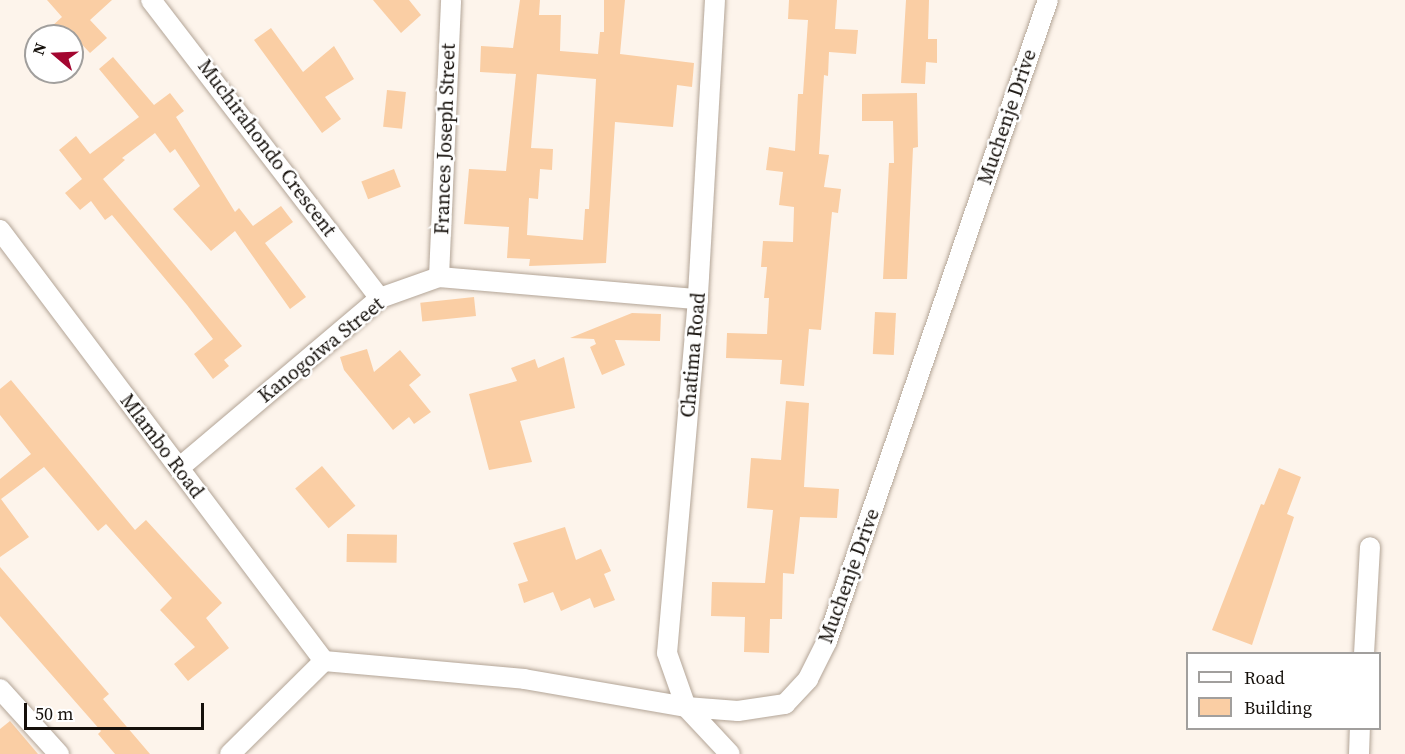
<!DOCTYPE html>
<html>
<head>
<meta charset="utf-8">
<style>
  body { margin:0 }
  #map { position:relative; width:1405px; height:754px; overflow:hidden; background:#fdf4eb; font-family:"Source Serif 4",serif }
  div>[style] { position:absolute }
  .building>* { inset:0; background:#facea4; transform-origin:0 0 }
  .roads { filter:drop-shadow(0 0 2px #b3a597) drop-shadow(0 0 2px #b3a597) }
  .street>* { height:20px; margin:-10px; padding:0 10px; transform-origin:10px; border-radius:10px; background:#fff }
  span { translate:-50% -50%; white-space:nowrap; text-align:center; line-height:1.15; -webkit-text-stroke:5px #fff; paint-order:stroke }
  .street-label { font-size:20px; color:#15100b }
  .legend { position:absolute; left:1186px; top:652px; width:195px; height:78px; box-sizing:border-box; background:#fff; border:2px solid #a19f9d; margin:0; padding:8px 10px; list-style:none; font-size:18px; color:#15100b }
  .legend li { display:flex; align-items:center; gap:12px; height:30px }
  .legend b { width:30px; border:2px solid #a19f9d }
  .north { position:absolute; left:24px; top:24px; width:60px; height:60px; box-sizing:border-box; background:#fff; border:2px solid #a19f9d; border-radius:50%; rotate:289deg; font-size:16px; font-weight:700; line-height:24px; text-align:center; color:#15100b }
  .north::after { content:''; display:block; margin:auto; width:21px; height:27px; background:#a30630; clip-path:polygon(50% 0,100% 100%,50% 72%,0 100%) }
  .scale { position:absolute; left:24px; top:703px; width:180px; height:27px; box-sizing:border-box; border:3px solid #15100b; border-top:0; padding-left:8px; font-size:18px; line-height:21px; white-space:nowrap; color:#15100b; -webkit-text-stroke:4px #fff; paint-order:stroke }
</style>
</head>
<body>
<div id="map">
  <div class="building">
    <div style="clip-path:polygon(47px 0,112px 0,90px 20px,107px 38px,90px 53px,74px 36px,41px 36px,62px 17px)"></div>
    <div style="clip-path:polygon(373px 0,409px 0,421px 15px,401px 33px)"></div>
    <div style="clip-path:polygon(evenodd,520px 0,540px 0,539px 15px,561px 15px,560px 51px,598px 54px,600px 32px,604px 32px,604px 0,625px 0,620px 54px,694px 63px,692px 87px,677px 85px,673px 127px,615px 122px,606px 263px,529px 266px,530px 259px,507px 258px,509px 227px,464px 224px,469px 169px,506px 171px,516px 74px,480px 72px,481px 46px,513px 48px,520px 0,537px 74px,596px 79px,589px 209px,585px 209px,583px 240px,527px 235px,529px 198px,538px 199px,540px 169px,552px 170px,553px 149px,531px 148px,537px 74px)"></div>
    <div style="clip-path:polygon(789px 0,837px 0,835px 29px,858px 30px,856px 54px,829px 52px,828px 76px,824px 75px,819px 154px,829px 155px,824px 187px,841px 189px,838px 213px,832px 212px,821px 330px,809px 329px,804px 386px,780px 384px,782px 360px,726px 358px,727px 333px,767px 334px,769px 298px,764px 298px,767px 267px,761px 267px,763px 241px,793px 242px,794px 207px,779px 205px,783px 172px,766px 170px,769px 147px,795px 151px,798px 94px,803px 94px,808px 20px,788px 19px)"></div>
    <div style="clip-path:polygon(906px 0,929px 0,928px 39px,937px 39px,937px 63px,926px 62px,925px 84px,901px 83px)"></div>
    <div style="clip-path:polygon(271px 28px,303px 72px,334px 46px,354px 79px,325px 97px,341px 119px,322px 133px,254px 40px)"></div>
    <div style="clip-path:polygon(113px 57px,154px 105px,170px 93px,184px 111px,176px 117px,235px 212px,239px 208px,253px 226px,281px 206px,293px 222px,265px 243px,306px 297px,290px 309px,235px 231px,211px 251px,173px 209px,200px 186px,175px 149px,170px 153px,155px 133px,122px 158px,125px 160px,103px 179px,242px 346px,224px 360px,229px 366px,213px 379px,194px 354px,213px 339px,187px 305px,112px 215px,105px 220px,91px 201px,80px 210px,65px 193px,82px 179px,59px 150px,76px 136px,90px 154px,139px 117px,99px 69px)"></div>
    <div style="left:387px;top:90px;width:19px;height:37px;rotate:6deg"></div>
    <div style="clip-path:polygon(917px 93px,918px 147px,913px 148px,907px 279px,883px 279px,889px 163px,894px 163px,893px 121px,862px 121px,862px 94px)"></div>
    <div style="left:394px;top:169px;width:19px;height:35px;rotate:69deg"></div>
    <div style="left:474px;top:297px;width:19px;height:54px;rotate:84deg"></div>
    <div style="left:875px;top:312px;width:21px;height:42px;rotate:3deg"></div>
    <div style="clip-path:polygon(632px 313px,661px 314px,660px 341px,615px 340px,625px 365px,602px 375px,590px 347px,596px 344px,594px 339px,570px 338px)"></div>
    <div style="clip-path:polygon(367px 349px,374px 372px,400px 350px,421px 375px,409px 385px,431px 412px,414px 424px,409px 417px,393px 430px,344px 370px,340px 357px)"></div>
    <div style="clip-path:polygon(564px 357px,575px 408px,520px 421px,532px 462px,489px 470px,469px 394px,517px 381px,511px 368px,535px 359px,538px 368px)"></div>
    <div style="clip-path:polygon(11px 380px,135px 530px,146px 520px,222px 603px,206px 618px,229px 648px,188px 681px,174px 664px,195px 647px,160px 610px,172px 598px,106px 524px,98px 531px,44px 467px,1px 499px,29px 537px,0 557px,0 479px,31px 454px,0 415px,0 389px)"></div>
    <div style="clip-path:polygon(786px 401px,809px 403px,804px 487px,839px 489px,837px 518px,800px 517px,794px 574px,783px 573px,782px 619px,770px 619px,769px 653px,744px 652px,745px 617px,711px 616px,712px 582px,765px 583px,773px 510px,747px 508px,751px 458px,781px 460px)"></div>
    <div style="left:322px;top:466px;width:52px;height:35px;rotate:50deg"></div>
    <div style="clip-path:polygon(1279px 468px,1301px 477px,1287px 514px,1294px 517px,1252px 645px,1212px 630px,1261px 504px,1264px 505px)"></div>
    <div style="clip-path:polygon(565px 527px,576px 560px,601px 549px,611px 571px,604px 574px,615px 600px,594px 608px,590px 598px,561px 611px,553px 592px,524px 603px,518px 584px,528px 581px,513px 543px)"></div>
    <div style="left:347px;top:534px;width:50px;height:28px;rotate:1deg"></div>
    <div style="clip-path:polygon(0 567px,109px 694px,103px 699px,150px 754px,115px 754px,98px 734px,101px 731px,0 616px)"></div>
    <div style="clip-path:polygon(10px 721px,38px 754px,0 754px,0 729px)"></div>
  </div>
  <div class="roads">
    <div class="street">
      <div style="left:151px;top:0;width:376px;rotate:52.5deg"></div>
      <div style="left:715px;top:0;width:299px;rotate:93.3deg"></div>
      <div style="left:698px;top:299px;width:355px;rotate:95deg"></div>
      <div style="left:667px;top:653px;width:57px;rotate:70.6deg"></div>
      <div style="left:686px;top:707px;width:64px;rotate:46.9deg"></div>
      <div style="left:0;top:230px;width:539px;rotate:53.07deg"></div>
      <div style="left:439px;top:277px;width:277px;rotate:-87.5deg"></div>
      <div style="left:179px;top:468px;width:263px;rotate:-40.2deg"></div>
      <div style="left:380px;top:298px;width:63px;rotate:-19.6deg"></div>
      <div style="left:439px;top:277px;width:260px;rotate:4.9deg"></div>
      <div style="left:1364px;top:654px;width:107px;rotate:-86.8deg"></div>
      <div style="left:324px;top:661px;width:201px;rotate:5.1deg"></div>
      <div style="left:524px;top:679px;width:164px;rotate:9.8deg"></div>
      <div style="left:686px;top:707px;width:52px;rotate:4.4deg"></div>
      <div style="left:738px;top:711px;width:48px;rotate:-8.5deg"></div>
      <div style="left:785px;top:704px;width:34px;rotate:-47deg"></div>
      <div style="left:808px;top:679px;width:42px;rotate:-63.4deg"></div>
      <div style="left:827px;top:641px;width:678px;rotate:-70.98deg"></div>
      <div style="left:0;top:689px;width:88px;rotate:47.8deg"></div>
      <div style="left:230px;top:754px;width:132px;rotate:-44.7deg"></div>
      <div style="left:1359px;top:754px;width:26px;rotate:-88deg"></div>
    </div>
  </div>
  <div class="street-label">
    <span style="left:1007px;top:117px;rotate:-71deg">Muchenje Drive</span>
    <span style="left:445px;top:139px;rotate:-88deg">Frances Joseph Street</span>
    <span style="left:267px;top:148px;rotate:53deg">Muchirahondo Crescent</span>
    <span style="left:321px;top:350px;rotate:-39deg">Kanogoiwa Street</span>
    <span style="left:693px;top:355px;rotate:-85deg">Chatima Road</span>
    <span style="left:162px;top:446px;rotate:53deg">Mlambo Road</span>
    <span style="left:849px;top:576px;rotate:-70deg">Muchenje Drive</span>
  </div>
  <ul class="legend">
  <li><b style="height:8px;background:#fff"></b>Road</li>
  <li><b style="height:16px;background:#facea4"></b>Building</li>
  </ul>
  <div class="north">N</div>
  <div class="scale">50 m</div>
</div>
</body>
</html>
